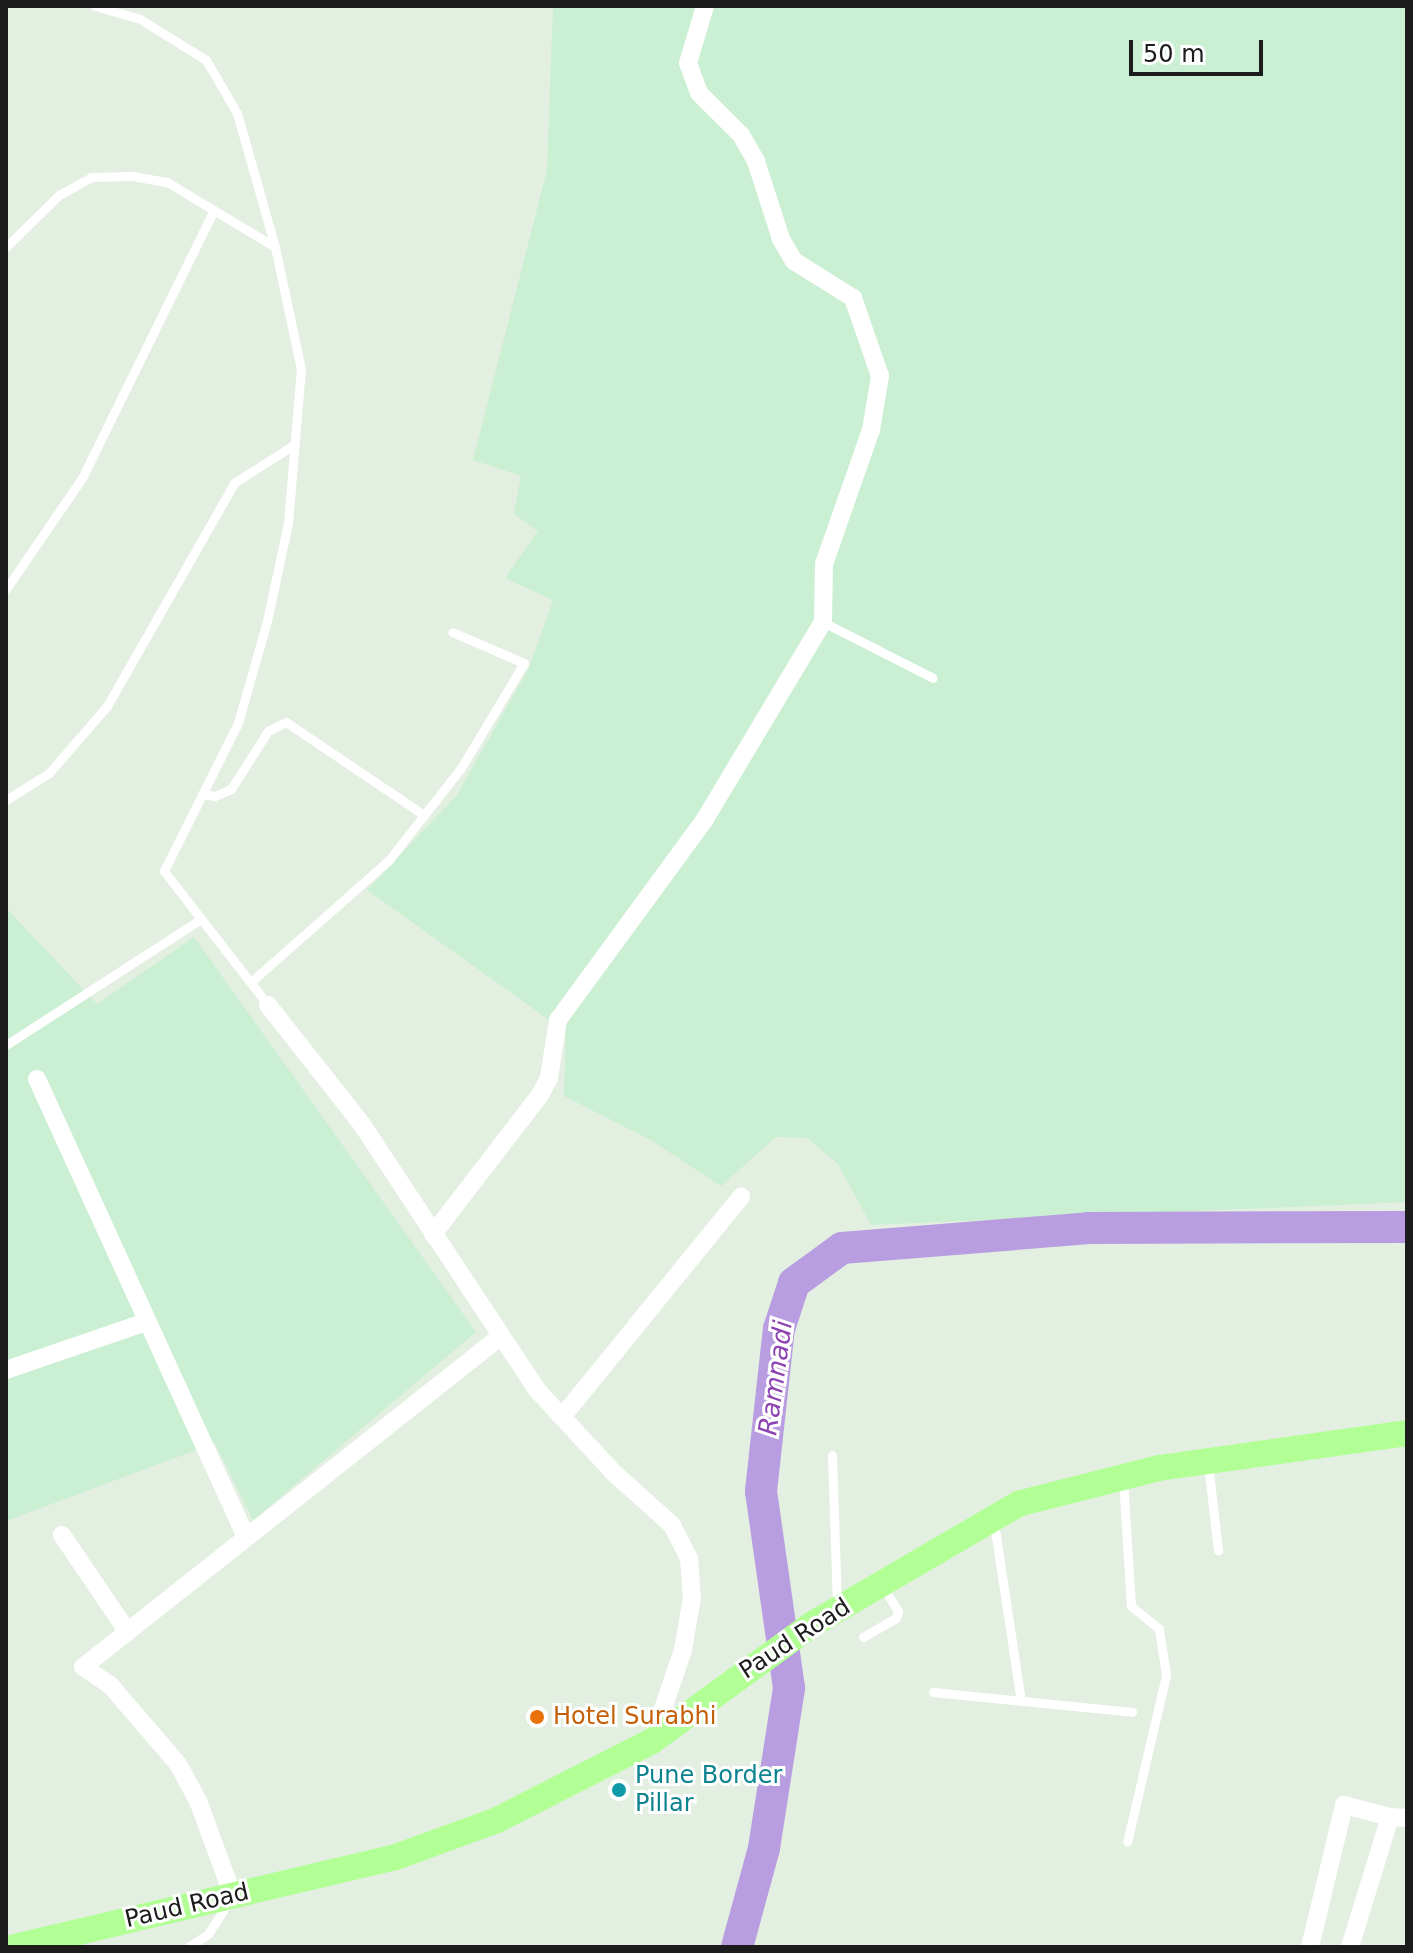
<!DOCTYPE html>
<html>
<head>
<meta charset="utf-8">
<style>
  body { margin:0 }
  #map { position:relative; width:1413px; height:1953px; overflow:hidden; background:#e3efe1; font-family:"DejaVu Sans",sans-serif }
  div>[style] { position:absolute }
  .farmland>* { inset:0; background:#caefd3 }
  .river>* { height:32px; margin:-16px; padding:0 16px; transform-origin:16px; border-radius:16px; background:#b89ee0 }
  .service>* { height:9px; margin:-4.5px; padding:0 4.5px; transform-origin:4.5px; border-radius:4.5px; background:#fff }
  .minor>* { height:18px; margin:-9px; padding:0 9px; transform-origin:9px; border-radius:9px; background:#fff }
  .primary>* { height:26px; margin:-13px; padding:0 13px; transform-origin:13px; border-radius:13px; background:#b2ff95 }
  .dots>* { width:22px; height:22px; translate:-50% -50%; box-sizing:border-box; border:4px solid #fff; border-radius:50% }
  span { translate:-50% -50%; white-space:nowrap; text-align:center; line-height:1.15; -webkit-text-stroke:6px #fff; paint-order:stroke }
  .street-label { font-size:24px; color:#1c1c1c }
  .food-label { font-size:24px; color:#c56008 }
  .left { translate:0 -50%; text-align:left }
  .culture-label { font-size:24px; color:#0d838f }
  .water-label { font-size:26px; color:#8d43b2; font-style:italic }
  .frame { position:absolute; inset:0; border:8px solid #1c1c1c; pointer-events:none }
  .scale { position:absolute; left:1129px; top:40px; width:134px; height:36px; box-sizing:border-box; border:4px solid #1c1c1c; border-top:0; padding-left:10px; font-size:24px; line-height:28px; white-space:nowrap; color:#1c1c1c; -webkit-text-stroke:6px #fff; paint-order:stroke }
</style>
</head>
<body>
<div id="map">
  <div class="farmland">
    <div style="clip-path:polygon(553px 6px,1407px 6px,1407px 1202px,871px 1225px,838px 1164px,807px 1138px,776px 1137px,721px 1186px,649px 1139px,564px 1096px,566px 1032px,367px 890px,457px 795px,529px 668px,553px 600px,505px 578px,538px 531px,514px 514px,521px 476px,473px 460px,547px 170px)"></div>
    <div style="clip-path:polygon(8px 910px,97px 1004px,194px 937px,476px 1332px,253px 1520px,215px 1443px,6px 1521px)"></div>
  </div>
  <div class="river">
    <div style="left:737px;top:1947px;width:103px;rotate:-74.7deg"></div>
    <div style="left:764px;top:1848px;width:162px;rotate:-81.1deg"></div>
    <div style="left:789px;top:1688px;width:199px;rotate:-98.1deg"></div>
    <div style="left:761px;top:1491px;width:163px;rotate:-83.7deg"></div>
    <div style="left:779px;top:1329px;width:48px;rotate:-71.9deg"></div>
    <div style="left:794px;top:1283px;width:59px;rotate:-36.1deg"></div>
    <div style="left:842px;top:1248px;width:248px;rotate:-4.6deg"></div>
    <div style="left:1089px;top:1228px;width:318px;rotate:-0.2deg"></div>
  </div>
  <div class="service">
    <div style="left:95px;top:6px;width:47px;rotate:16.1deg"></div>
    <div style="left:140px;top:19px;width:78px;rotate:31.8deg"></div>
    <div style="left:206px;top:60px;width:61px;rotate:59.7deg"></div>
    <div style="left:237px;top:113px;width:139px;rotate:74.2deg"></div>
    <div style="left:275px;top:247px;width:125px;rotate:78deg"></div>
    <div style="left:301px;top:369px;width:155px;rotate:94.8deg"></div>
    <div style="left:288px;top:523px;width:100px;rotate:102.1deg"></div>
    <div style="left:267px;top:621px;width:106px;rotate:105.9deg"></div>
    <div style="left:238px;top:723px;width:165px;rotate:116.6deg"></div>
    <div style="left:164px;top:871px;width:170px;rotate:52.2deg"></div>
    <div style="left:6px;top:247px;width:74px;rotate:-44.5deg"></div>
    <div style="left:59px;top:195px;width:37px;rotate:-29deg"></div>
    <div style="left:91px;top:177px;width:41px;rotate:-1.4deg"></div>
    <div style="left:132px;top:176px;width:36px;rotate:10deg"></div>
    <div style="left:167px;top:182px;width:126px;rotate:31deg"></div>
    <div style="left:6px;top:589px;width:135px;rotate:-55.6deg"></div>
    <div style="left:82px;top:478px;width:294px;rotate:-63.8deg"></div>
    <div style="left:823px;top:622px;width:123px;rotate:27deg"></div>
    <div style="left:202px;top:794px;width:13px;rotate:9deg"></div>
    <div style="left:215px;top:796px;width:17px;rotate:-24deg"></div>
    <div style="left:231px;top:789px;width:69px;rotate:-57.5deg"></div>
    <div style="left:268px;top:731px;width:20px;rotate:-27deg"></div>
    <div style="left:286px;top:722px;width:166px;rotate:34deg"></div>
    <div style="left:6px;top:800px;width:51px;rotate:-32.1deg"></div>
    <div style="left:49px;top:773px;width:89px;rotate:-49.1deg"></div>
    <div style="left:107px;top:706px;width:257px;rotate:-60.3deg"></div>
    <div style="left:234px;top:483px;width:72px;rotate:-32.6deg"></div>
    <div style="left:251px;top:982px;width:184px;rotate:-41.5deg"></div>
    <div style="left:389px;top:860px;width:117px;rotate:-52deg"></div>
    <div style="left:461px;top:768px;width:122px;rotate:-59deg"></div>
    <div style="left:524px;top:663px;width:78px;rotate:-156.7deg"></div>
    <div style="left:6px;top:1045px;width:232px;rotate:-32.9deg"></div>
    <div style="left:832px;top:1455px;width:151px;rotate:88.1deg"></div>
    <div style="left:1208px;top:1464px;width:87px;rotate:83.4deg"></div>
    <div style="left:1123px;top:1479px;width:127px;rotate:86.4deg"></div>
    <div style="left:1131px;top:1606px;width:36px;rotate:39deg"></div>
    <div style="left:1159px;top:1629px;width:47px;rotate:81.3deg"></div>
    <div style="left:1166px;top:1675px;width:171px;rotate:103.1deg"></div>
    <div style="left:994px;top:1523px;width:180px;rotate:81.4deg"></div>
    <div style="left:863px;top:1637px;width:38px;rotate:-30deg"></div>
    <div style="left:896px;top:1618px;width:7px;rotate:-74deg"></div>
    <div style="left:898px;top:1611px;width:28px;rotate:-122deg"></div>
    <div style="left:933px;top:1692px;width:200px;rotate:5.7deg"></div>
    <div style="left:188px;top:1947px;width:24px;rotate:-33deg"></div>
    <div style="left:208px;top:1934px;width:40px;rotate:-57.1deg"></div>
  </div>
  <div class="minor">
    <div style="left:268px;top:1005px;width:150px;rotate:51.8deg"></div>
    <div style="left:361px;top:1123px;width:321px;rotate:56.6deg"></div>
    <div style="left:538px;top:1391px;width:112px;rotate:47.2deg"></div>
    <div style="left:614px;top:1473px;width:78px;rotate:41.9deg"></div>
    <div style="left:672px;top:1525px;width:37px;rotate:63deg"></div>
    <div style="left:689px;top:1558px;width:39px;rotate:86deg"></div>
    <div style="left:692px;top:1597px;width:54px;rotate:99.6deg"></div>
    <div style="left:683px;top:1650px;width:96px;rotate:108.8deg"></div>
    <div style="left:37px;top:1079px;width:503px;rotate:65.47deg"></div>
    <div style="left:433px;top:1234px;width:175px;rotate:-52.4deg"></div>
    <div style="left:540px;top:1095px;width:19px;rotate:-62deg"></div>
    <div style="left:549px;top:1078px;width:59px;rotate:-81.2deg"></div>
    <div style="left:558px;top:1020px;width:249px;rotate:-53.8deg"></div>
    <div style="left:705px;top:819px;width:230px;rotate:-59.1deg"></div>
    <div style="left:823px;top:622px;width:58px;rotate:-89deg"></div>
    <div style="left:824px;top:564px;width:142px;rotate:-70.7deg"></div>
    <div style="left:871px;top:430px;width:55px;rotate:-80.5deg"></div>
    <div style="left:880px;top:376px;width:83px;rotate:-109.1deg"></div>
    <div style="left:853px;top:298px;width:70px;rotate:-147.9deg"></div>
    <div style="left:794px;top:261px;width:26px;rotate:-121deg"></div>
    <div style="left:781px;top:239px;width:82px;rotate:-107.8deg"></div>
    <div style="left:756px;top:161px;width:30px;rotate:-120deg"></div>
    <div style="left:741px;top:135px;width:59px;rotate:-135deg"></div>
    <div style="left:699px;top:93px;width:32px;rotate:-110deg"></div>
    <div style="left:688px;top:63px;width:59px;rotate:-73.4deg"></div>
    <div style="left:6px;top:1370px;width:148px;rotate:-18.9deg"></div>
    <div style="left:562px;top:1417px;width:284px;rotate:-50.9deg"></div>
    <div style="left:62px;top:1535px;width:116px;rotate:55.9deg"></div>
    <div style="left:233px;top:1896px;width:101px;rotate:-110.2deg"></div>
    <div style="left:198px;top:1801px;width:42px;rotate:-118.4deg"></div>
    <div style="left:178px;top:1764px;width:104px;rotate:-130.7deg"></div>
    <div style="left:110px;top:1685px;width:32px;rotate:-146deg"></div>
    <div style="left:83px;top:1667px;width:533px;rotate:-38.37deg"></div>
    <div style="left:1310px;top:1947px;width:146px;rotate:-76.5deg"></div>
    <div style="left:1344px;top:1805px;width:48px;rotate:14.6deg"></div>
    <div style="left:1350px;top:1947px;width:136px;rotate:-72.9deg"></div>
    <div style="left:1390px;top:1817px;width:17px;rotate:3deg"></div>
  </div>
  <div class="primary">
    <div style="left:15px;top:1947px;width:391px;rotate:-13.3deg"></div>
    <div style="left:396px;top:1857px;width:108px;rotate:-20.1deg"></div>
    <div style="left:497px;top:1820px;width:174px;rotate:-27deg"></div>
    <div style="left:652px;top:1741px;width:197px;rotate:-36.1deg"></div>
    <div style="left:811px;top:1625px;width:240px;rotate:-30.3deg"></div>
    <div style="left:1018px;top:1504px;width:146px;rotate:-14.3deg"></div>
    <div style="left:1159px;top:1468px;width:250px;rotate:-8deg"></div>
  </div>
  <div class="dots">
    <div style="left:537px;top:1717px;background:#e8710a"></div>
    <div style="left:619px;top:1790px;background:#0f9aa8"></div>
  </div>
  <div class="street-label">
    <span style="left:795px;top:1639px;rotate:-33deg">Paud Road</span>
    <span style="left:187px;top:1906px;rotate:-13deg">Paud Road</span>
  </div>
  <div class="food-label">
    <span class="left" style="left:553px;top:1717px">Hotel Surabhi</span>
  </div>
  <div class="culture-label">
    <span class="left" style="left:635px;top:1790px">Pune Border<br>Pillar</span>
  </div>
  <div class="water-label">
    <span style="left:776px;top:1378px;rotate:-82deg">Ramnadi</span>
  </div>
  <div class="frame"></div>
  <div class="scale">50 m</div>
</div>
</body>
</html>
